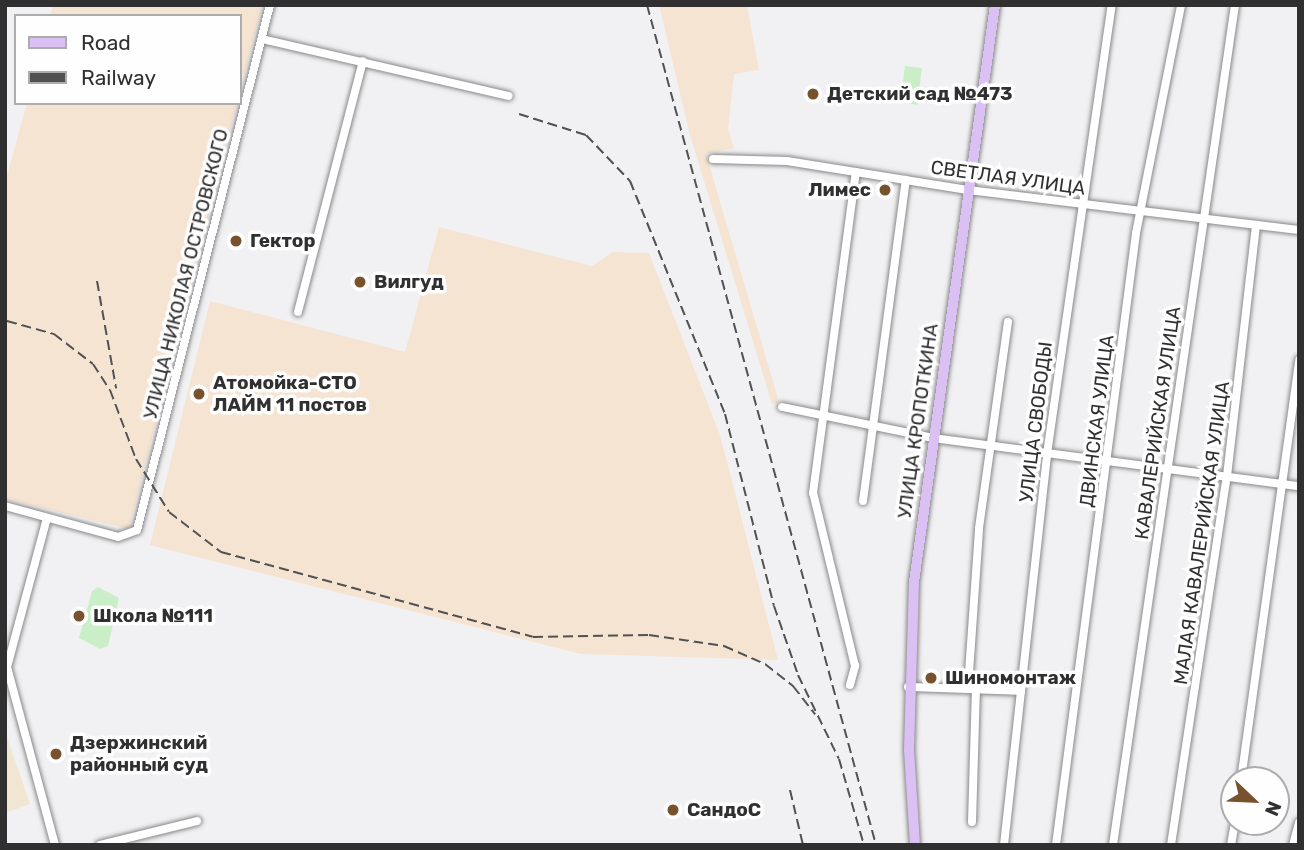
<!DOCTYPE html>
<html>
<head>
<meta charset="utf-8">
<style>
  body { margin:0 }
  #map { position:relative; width:1304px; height:850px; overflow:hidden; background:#f1f1f3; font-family:Rubik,sans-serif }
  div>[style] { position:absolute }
  .industrial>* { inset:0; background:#f5e4d2 }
  .medical>* { inset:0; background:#f1e6d1 }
  .green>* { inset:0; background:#caeec7; transform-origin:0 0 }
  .roads { filter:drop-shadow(0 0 2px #89898b) drop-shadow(0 0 2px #89898b) }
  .minor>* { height:8px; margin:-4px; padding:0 4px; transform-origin:4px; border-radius:4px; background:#fff }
  .major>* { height:10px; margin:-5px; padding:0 5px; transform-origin:5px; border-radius:5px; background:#dac0f3 }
  .rail>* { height:2px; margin-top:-1px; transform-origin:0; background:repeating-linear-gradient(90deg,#515152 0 10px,transparent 0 15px) }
  .dots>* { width:19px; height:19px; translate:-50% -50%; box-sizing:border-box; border:4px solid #fefeff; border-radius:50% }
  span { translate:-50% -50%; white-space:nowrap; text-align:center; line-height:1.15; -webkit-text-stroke:7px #fefeff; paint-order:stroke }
  .poi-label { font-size:19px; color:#303031; font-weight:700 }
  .left { translate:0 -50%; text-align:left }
  .right { translate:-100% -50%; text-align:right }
  .street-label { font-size:19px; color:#303031 }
  .frame { position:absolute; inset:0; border:7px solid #303031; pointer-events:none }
  .legend { position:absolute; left:14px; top:14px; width:228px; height:91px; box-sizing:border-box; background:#fefeff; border:2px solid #acacad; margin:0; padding:9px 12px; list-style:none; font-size:21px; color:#303031 }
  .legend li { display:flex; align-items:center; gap:14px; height:35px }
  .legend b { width:35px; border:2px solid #acacad }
  .north { position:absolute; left:1220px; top:766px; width:70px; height:70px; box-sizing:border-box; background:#fefeff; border:2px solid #acacad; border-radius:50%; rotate:113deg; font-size:19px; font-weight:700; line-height:28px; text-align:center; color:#303031 }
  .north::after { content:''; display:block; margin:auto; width:24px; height:32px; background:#77522d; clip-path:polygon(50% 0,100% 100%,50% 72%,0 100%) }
</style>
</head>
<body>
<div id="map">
  <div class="industrial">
    <div style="clip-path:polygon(53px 5px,262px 5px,240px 92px,240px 16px,50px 16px)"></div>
    <div style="clip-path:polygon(659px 5px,747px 5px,759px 70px,734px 74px,728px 129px,734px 148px,706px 154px,779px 402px,772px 404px,690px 135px)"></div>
    <div style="clip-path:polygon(27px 103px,237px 103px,129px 529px,5px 499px,5px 183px)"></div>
    <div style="clip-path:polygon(439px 227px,592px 266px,613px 252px,649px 253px,720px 435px,778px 660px,581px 654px,150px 545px,210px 301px,405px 352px)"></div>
  </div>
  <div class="medical">
    <div style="clip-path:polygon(5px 731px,30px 804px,5px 813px)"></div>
  </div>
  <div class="green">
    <div style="left:905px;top:66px;width:17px;height:37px;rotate:7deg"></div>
    <div style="clip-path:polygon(98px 587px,119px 598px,108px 646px,100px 649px,79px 638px,92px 591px)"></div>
  </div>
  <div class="roads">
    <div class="minor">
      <div style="left:262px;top:39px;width:253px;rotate:13deg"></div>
      <div style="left:713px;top:159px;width:74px;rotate:1.5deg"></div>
      <div style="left:787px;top:161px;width:183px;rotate:9.1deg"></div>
      <div style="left:968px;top:190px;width:333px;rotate:6.9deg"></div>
      <div style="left:298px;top:312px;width:259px;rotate:-75.5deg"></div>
      <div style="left:782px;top:407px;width:154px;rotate:11.6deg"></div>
      <div style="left:933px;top:438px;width:369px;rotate:7.5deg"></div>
      <div style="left:863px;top:501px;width:324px;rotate:-82.4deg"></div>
      <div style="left:5px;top:506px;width:117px;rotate:15.3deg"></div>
      <div style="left:118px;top:537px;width:20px;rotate:-20deg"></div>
      <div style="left:137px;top:530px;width:542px;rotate:-75.78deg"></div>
      <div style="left:47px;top:518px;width:154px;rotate:105deg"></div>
      <div style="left:7px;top:667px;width:184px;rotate:74.9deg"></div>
      <div style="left:850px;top:685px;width:20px;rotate:-75deg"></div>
      <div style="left:855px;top:666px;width:178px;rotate:-103.6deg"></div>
      <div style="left:813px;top:493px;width:324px;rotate:-82.4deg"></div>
      <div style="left:908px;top:687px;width:113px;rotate:2deg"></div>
      <div style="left:968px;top:687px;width:159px;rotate:-86deg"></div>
      <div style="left:979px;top:528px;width:208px;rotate:-82deg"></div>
      <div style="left:1241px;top:780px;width:424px;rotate:-82.1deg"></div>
      <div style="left:972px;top:822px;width:134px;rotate:-88.3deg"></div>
      <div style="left:100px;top:845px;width:100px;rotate:-13.9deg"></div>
      <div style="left:1004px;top:845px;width:393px;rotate:-83.7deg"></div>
      <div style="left:1047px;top:454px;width:454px;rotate:-81.8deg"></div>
      <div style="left:1056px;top:845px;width:617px;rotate:-82.55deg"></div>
      <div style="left:1136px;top:233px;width:232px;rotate:-78.8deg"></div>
      <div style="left:1113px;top:845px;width:849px;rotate:-81.74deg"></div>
      <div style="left:1171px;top:845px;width:373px;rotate:-81.4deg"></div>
      <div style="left:1227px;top:476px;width:253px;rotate:-83.4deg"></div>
      <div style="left:1231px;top:845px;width:23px;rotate:-80deg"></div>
      <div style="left:1293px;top:845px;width:23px;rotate:-75deg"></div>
    </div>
    <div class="major">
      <div style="left:915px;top:845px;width:95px;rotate:-93.6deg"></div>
      <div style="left:909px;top:750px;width:168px;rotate:-88.3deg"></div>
      <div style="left:914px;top:582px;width:583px;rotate:-82.01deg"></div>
    </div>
  </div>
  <div class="rail">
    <div style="left:647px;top:5px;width:871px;rotate:74.75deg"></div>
    <div style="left:519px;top:114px;width:70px;rotate:17.4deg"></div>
    <div style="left:586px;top:135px;width:64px;rotate:46.3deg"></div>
    <div style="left:630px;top:181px;width:252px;rotate:67.8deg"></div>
    <div style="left:725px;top:414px;width:198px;rotate:75.7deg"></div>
    <div style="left:774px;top:606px;width:73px;rotate:70.8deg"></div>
    <div style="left:798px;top:675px;width:93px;rotate:64deg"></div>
    <div style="left:839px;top:759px;width:90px;rotate:73.8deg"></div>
    <div style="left:97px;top:281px;width:109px;rotate:79.9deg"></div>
    <div style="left:7px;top:321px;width:49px;rotate:15.5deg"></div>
    <div style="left:54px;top:334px;width:49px;rotate:37.6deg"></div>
    <div style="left:93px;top:364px;width:31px;rotate:57deg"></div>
    <div style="left:110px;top:390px;width:74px;rotate:69.4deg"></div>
    <div style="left:136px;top:459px;width:62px;rotate:58.1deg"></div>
    <div style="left:169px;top:512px;width:66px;rotate:37.6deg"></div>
    <div style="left:221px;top:552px;width:323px;rotate:15.2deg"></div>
    <div style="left:533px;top:637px;width:116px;rotate:-1deg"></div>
    <div style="left:649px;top:635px;width:76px;rotate:8.3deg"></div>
    <div style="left:724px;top:646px;width:45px;rotate:23.7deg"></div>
    <div style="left:765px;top:664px;width:36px;rotate:38deg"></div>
    <div style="left:793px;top:686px;width:36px;rotate:52deg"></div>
    <div style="left:790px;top:790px;width:57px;rotate:76.7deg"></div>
  </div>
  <div class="dots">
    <div style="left:813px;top:94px;background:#77522d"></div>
    <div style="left:885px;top:190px;background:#77522d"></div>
    <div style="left:236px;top:241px;background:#77522d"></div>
    <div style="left:360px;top:282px;background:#77522d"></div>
    <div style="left:199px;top:394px;background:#77522d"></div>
    <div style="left:79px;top:616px;background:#77522d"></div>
    <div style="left:931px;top:678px;background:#77522d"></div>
    <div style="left:56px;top:754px;background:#77522d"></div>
    <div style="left:673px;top:810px;background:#77522d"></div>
  </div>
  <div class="poi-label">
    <span class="left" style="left:827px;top:94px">Детский сад №473</span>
    <span class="right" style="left:871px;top:190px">Лимес</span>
    <span class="left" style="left:250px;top:241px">Гектор</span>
    <span class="left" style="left:374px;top:282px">Вилгуд</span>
    <span class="left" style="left:213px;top:394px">Атомойка-СТО<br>ЛАЙМ 11 постов</span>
    <span class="left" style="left:93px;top:616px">Школа №111</span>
    <span class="left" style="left:945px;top:678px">Шиномонтаж</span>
    <span class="left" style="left:70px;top:754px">Дзержинский<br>районный суд</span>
    <span class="left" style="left:687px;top:810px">СандоС</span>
  </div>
  <div class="street-label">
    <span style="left:1008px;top:178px;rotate:8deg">СВЕТЛАЯ УЛИЦА</span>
    <span style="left:186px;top:274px;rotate:-76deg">УЛИЦА НИКОЛАЯ ОСТРОВСКОГО</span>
    <span style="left:918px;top:421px;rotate:-82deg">УЛИЦА КРОПОТКИНА</span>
    <span style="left:1097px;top:421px;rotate:-83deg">ДВИНСКАЯ УЛИЦА</span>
    <span style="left:1036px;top:422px;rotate:-83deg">УЛИЦА СВОБОДЫ</span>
    <span style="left:1158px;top:423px;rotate:-82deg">КАВАЛЕРИЙСКАЯ УЛИЦА</span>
    <span style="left:1202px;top:533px;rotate:-82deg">МАЛАЯ КАВАЛЕРИЙСКАЯ УЛИЦА</span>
  </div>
  <div class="frame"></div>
  <ul class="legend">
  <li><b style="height:9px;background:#dac0f3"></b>Road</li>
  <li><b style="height:9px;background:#515152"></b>Railway</li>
  </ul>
  <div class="north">N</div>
</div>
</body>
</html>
